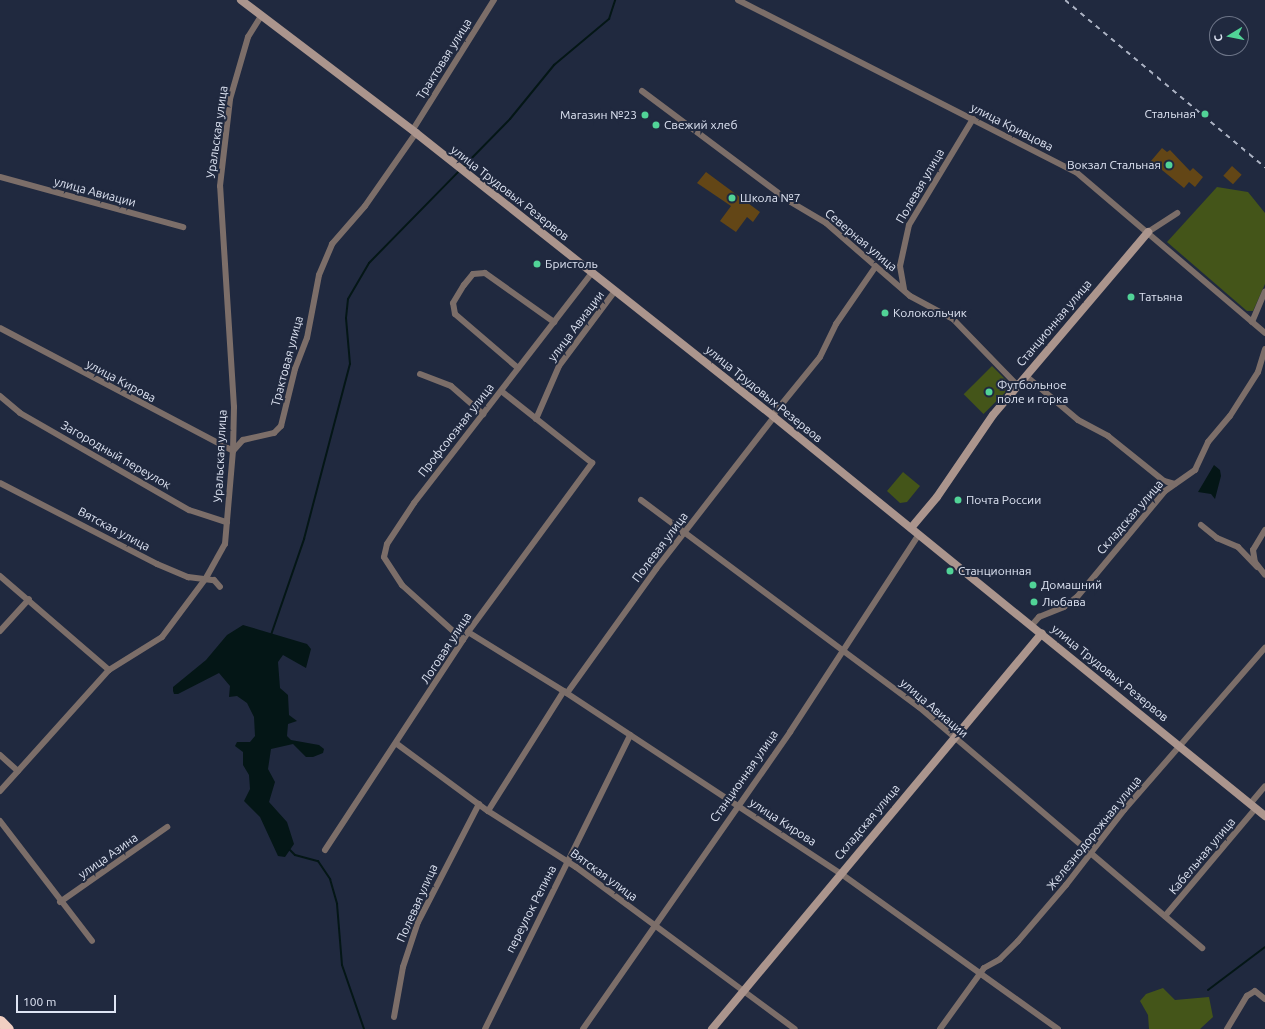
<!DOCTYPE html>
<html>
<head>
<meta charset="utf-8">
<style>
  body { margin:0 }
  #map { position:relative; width:1265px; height:1029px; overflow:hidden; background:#20293f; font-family:Ubuntu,sans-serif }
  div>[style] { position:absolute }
  .green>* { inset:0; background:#445519; transform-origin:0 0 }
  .water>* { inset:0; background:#041616 }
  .stream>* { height:2px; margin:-1px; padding:0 1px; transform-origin:1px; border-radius:1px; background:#041616 }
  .building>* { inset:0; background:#634616; transform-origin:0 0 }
  .street>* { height:6px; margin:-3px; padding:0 3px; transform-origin:3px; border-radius:3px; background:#7c6e69 }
  .secondary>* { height:8px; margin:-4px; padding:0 4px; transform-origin:4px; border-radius:4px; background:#ab958d }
  .highway>* { height:11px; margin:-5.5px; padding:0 5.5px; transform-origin:5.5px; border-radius:5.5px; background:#f1cfc2 }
  .rail>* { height:2px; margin-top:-1px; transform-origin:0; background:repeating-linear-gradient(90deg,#abb2c3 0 5px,transparent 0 10px) }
  .dots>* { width:11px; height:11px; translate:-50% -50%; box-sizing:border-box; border:2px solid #20293f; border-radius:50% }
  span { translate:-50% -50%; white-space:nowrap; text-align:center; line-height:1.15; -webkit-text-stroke:4px #20293f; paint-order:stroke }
  .street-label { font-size:12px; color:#dee4f3 }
  .poi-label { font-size:12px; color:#dee4f3 }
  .right { translate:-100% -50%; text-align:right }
  .left { translate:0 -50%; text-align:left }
  .north { position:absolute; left:1209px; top:16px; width:40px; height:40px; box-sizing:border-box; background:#20293f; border:1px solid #6c7487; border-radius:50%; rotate:260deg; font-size:11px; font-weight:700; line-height:16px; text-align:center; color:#dee4f3 }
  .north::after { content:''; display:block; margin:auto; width:14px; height:18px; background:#51d397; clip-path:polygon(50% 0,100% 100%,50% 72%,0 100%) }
  .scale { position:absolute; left:16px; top:995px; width:100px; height:18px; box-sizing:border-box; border:2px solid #dee4f3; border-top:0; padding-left:5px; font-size:12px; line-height:14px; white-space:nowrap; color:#dee4f3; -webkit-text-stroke:3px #20293f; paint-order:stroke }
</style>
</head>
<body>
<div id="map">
  <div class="green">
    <div style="clip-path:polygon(1217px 187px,1248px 192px,1265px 213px,1265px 284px,1253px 311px,1247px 311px,1167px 242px)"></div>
    <div style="left:992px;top:366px;width:28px;height:40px;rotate:45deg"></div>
    <div style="clip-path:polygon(903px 472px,920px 486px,907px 502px,900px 503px,887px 491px)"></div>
    <div style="clip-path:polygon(1163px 988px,1175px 1000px,1209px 997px,1213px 1017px,1200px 1029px,1149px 1029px,1148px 1015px,1140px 1001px,1146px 994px)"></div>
  </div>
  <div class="water">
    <div style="clip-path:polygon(1214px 465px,1220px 470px,1221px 476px,1215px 499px,1211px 494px,1198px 492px)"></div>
    <div style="clip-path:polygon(243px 625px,307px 644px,311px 649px,306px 668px,283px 655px,278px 662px,280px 688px,288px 695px,289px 715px,297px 721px,288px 724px,287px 736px,291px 740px,319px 745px,324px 749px,323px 753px,313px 757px,306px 757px,293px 744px,271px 749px,268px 769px,275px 782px,269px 802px,287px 822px,294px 844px,285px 857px,278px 856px,260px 817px,244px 801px,250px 789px,249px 775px,243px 765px,243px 752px,235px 746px,237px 742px,250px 742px,255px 736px,254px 717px,247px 703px,237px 696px,229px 697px,230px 686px,219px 673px,178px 694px,174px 694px,173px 691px,173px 687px,206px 660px,227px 635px)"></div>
  </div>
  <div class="stream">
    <div style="left:463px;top:167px;width:67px;rotate:-45.6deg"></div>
    <div style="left:510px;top:119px;width:70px;rotate:-50.8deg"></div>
    <div style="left:554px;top:65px;width:72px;rotate:-39.9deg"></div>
    <div style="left:609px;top:19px;width:20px;rotate:-72deg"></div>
    <div style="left:271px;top:635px;width:102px;rotate:-71deg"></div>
    <div style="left:304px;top:539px;width:181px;rotate:-75.3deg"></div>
    <div style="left:350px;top:364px;width:46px;rotate:-95deg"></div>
    <div style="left:346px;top:318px;width:19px;rotate:-84deg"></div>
    <div style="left:348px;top:299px;width:42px;rotate:-59.7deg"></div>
    <div style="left:369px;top:263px;width:130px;rotate:-45.6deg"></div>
    <div style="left:290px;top:850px;width:7px;rotate:45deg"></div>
    <div style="left:295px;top:855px;width:24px;rotate:15deg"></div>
    <div style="left:318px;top:861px;width:22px;rotate:56deg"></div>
    <div style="left:330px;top:879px;width:26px;rotate:74deg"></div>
    <div style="left:337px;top:904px;width:61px;rotate:85.3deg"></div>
    <div style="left:342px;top:965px;width:68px;rotate:71deg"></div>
    <div style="left:1208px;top:990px;width:71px;rotate:-37deg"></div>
  </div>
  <div class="building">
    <div style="clip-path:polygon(1162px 148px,1167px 152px,1170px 150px,1190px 171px,1193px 168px,1203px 177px,1195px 187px,1189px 182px,1184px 188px,1151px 161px)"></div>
    <div style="left:1232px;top:166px;width:13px;height:13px;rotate:42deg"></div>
    <div style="clip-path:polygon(706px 172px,760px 212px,753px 222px,747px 217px,736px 232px,720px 221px,731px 206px,697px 183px)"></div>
  </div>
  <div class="street">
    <div style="left:738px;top:0;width:379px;rotate:27deg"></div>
    <div style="left:1076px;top:172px;width:248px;rotate:40.4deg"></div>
    <div style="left:642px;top:91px;width:184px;rotate:36.8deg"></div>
    <div style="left:789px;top:201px;width:43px;rotate:30.7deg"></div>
    <div style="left:826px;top:223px;width:111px;rotate:41deg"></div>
    <div style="left:910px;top:296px;width:49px;rotate:28.1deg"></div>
    <div style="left:953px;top:319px;width:93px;rotate:45.9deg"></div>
    <div style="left:412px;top:131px;width:155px;rotate:-58deg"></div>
    <div style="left:0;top:177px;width:190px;rotate:15.3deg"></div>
    <div style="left:1148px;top:232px;width:35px;rotate:-33deg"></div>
    <div style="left:904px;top:289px;width:23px;rotate:-100deg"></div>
    <div style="left:900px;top:266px;width:42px;rotate:-77.6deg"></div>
    <div style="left:909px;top:225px;width:124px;rotate:-58.9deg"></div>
    <div style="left:1252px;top:322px;width:33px;rotate:-67deg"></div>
    <div style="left:0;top:328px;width:263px;rotate:27.8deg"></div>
    <div style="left:233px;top:451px;width:15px;rotate:-48deg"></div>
    <div style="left:243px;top:440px;width:32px;rotate:-13deg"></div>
    <div style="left:274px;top:433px;width:10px;rotate:-45deg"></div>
    <div style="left:281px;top:426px;width:59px;rotate:-76.2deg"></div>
    <div style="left:295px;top:369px;width:33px;rotate:-69deg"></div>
    <div style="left:307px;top:338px;width:64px;rotate:-79.2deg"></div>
    <div style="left:319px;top:275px;width:34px;rotate:-67deg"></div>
    <div style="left:332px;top:244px;width:50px;rotate:-49deg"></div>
    <div style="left:365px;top:206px;width:89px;rotate:-55.1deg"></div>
    <div style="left:518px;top:368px;width:83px;rotate:-139.4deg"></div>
    <div style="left:455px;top:314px;width:11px;rotate:-100deg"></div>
    <div style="left:453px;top:303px;width:21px;rotate:-59deg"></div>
    <div style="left:464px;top:285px;width:14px;rotate:-51deg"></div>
    <div style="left:473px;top:274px;width:12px;rotate:-5deg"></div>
    <div style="left:485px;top:273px;width:85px;rotate:35.4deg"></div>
    <div style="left:420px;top:374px;width:33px;rotate:21deg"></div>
    <div style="left:451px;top:386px;width:43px;rotate:41.2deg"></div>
    <div style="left:1026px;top:376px;width:68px;rotate:40.2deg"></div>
    <div style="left:1078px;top:420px;width:34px;rotate:28deg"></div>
    <div style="left:1108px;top:436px;width:72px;rotate:38.8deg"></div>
    <div style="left:1164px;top:481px;width:11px;rotate:15deg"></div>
    <div style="left:0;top:396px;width:26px;rotate:40deg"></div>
    <div style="left:20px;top:413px;width:195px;rotate:29.9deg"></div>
    <div style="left:189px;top:510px;width:40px;rotate:18deg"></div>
    <div style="left:772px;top:416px;width:76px;rotate:-50.9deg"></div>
    <div style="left:820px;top:357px;width:37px;rotate:-64deg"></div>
    <div style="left:836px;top:324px;width:70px;rotate:-55.4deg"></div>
    <div style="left:536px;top:419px;width:58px;rotate:-66.5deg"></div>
    <div style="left:559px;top:366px;width:94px;rotate:-53.3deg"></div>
    <div style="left:0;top:483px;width:177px;rotate:27.3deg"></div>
    <div style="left:157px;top:564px;width:34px;rotate:23deg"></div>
    <div style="left:188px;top:577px;width:26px;rotate:7deg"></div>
    <div style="left:214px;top:580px;width:9px;rotate:49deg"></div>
    <div style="left:641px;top:500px;width:347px;rotate:36.7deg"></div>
    <div style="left:919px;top:707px;width:372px;rotate:40.4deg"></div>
    <div style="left:1201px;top:525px;width:21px;rotate:39deg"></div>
    <div style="left:1217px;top:538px;width:23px;rotate:23deg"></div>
    <div style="left:1238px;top:547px;width:28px;rotate:46deg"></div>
    <div style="left:1265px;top:530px;width:23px;rotate:121deg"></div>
    <div style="left:1253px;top:550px;width:12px;rotate:81deg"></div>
    <div style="left:1255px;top:562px;width:16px;rotate:52deg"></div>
    <div style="left:0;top:576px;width:144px;rotate:40.8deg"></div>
    <div style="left:1032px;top:625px;width:11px;rotate:-49deg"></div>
    <div style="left:1039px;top:617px;width:27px;rotate:-22deg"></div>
    <div style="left:1064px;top:607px;width:16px;rotate:-38deg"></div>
    <div style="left:1077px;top:597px;width:138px;rotate:-50.3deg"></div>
    <div style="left:1165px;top:491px;width:37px;rotate:-35deg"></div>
    <div style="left:1195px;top:470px;width:31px;rotate:-65deg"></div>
    <div style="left:1208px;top:442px;width:34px;rotate:-50deg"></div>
    <div style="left:1230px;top:416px;width:52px;rotate:-57.5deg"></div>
    <div style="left:1258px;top:372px;width:24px;rotate:-73deg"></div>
    <div style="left:0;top:631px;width:43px;rotate:-47.8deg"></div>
    <div style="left:468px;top:632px;width:114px;rotate:31.7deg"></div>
    <div style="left:565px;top:692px;width:329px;rotate:33.4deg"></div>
    <div style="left:840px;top:873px;width:268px;rotate:35.6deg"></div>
    <div style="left:463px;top:640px;width:82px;rotate:-138deg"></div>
    <div style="left:402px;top:585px;width:33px;rotate:-123deg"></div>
    <div style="left:384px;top:557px;width:13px;rotate:-77deg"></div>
    <div style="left:387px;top:544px;width:49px;rotate:-56.6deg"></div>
    <div style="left:414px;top:503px;width:291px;rotate:-52.3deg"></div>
    <div style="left:567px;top:693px;width:153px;rotate:-54.3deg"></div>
    <div style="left:656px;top:569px;width:192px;rotate:-52.2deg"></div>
    <div style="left:397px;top:744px;width:113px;rotate:36.4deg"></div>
    <div style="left:488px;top:811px;width:104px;rotate:32.5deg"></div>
    <div style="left:576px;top:867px;width:272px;rotate:36.5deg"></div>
    <div style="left:0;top:755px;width:24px;rotate:42deg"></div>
    <div style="left:0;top:791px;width:163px;rotate:-48deg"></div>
    <div style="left:109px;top:670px;width:62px;rotate:-31.9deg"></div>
    <div style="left:162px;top:637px;width:74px;rotate:-53.3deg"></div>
    <div style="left:206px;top:578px;width:39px;rotate:-61deg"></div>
    <div style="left:225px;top:544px;width:93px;rotate:-85.1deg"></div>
    <div style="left:233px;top:451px;width:44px;rotate:-88.7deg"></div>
    <div style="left:234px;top:407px;width:221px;rotate:-93.6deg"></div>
    <div style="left:220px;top:186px;width:88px;rotate:-83.4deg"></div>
    <div style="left:230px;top:99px;width:65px;rotate:-73.8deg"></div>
    <div style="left:248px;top:37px;width:26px;rotate:-58deg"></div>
    <div style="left:1250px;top:804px;width:23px;rotate:-50deg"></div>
    <div style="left:488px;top:811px;width:142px;rotate:-57.7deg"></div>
    <div style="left:0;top:821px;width:151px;rotate:52.5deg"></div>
    <div style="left:325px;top:850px;width:261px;rotate:-56.7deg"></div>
    <div style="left:468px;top:632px;width:210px;rotate:-53.7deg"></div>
    <div style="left:592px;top:463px;width:116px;rotate:-141.6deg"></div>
    <div style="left:60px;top:902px;width:131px;rotate:-35deg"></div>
    <div style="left:1165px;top:916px;width:141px;rotate:-49.9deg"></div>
    <div style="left:394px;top:1017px;width:51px;rotate:-79.8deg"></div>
    <div style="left:403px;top:967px;width:47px;rotate:-71.6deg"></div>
    <div style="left:418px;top:922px;width:133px;rotate:-62.7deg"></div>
    <div style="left:485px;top:1029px;width:328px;rotate:-63.7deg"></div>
    <div style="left:583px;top:1029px;width:362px;rotate:-55.1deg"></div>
    <div style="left:790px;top:732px;width:236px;rotate:-56.9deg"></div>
    <div style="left:940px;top:1029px;width:75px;rotate:-54.2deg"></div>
    <div style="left:984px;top:968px;width:18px;rotate:-29deg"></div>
    <div style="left:1000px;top:959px;width:25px;rotate:-45deg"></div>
    <div style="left:1018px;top:941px;width:74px;rotate:-49.4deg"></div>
    <div style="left:1066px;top:885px;width:95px;rotate:-52.3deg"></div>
    <div style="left:1124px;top:810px;width:215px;rotate:-49deg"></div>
    <div style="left:1227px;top:1029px;width:39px;rotate:-59deg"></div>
    <div style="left:1247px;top:996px;width:9px;rotate:-32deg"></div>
    <div style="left:1255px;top:991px;width:13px;rotate:39deg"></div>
  </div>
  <div class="secondary">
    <div style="left:241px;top:0;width:220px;rotate:37.2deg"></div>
    <div style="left:416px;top:133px;width:457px;rotate:38.4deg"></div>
    <div style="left:774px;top:417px;width:633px;rotate:39.1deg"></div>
    <div style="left:911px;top:528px;width:40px;rotate:-50deg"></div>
    <div style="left:937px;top:497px;width:99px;rotate:-55.7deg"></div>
    <div style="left:993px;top:415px;width:240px;rotate:-49.7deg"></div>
    <div style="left:712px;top:1029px;width:515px;rotate:-50.19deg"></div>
  </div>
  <div class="highway">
    <div style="left:0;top:1021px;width:11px;rotate:45deg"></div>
  </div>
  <div class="rail">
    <div style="left:1065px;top:0;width:261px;rotate:39.9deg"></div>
  </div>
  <div class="dots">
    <div style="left:1205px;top:114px;background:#51d397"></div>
    <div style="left:645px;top:115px;background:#51d397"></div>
    <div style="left:656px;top:125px;background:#51d397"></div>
    <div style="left:1169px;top:165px;background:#51d397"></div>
    <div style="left:732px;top:198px;background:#51d397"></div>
    <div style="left:537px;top:264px;background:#51d397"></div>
    <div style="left:1131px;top:297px;background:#51d397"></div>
    <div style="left:885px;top:313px;background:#51d397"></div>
    <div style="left:989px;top:392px;background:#51d397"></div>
    <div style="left:958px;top:500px;background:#51d397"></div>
    <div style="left:950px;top:571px;background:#51d397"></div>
    <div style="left:1033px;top:585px;background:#51d397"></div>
    <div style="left:1034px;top:602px;background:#51d397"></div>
  </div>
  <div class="street-label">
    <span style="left:444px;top:59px;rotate:-58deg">Трактовая улица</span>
    <span style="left:1012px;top:127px;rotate:27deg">улица Кривцова</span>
    <span style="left:217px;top:132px;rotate:-82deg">Уральская улица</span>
    <span style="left:920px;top:186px;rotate:-60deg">Полевая улица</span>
    <span style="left:95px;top:192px;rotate:15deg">улица Авиации</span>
    <span style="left:510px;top:193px;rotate:38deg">улица Трудовых Резервов</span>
    <span style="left:861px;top:240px;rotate:40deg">Северная улица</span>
    <span style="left:1054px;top:323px;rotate:-50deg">Станционная улица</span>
    <span style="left:576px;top:326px;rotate:-53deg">улица Авиации</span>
    <span style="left:287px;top:361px;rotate:-75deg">Трактовая улица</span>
    <span style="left:121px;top:381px;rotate:28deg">улица Кирова</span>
    <span style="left:764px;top:394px;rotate:39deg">улица Трудовых Резервов</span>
    <span style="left:456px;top:430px;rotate:-52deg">Профсоюзная улица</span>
    <span style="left:116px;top:455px;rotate:30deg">Загородный переулок</span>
    <span style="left:220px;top:456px;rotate:-87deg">Уральская улица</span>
    <span style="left:1130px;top:517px;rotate:-49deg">Складская улица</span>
    <span style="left:114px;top:529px;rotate:28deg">Вятская улица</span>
    <span style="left:660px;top:547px;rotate:-53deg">Полевая улица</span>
    <span style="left:446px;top:648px;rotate:-57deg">Логовая улица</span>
    <span style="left:1110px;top:673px;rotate:39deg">улица Трудовых Резервов</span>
    <span style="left:934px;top:708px;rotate:40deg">улица Авиации</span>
    <span style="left:744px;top:776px;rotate:-55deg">Станционная улица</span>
    <span style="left:783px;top:822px;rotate:33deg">улица Кирова</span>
    <span style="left:867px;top:822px;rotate:-50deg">Складская улица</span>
    <span style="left:1094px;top:833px;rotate:-51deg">Железнодорожная улица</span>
    <span style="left:108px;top:856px;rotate:-35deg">улица Азина</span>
    <span style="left:1202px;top:856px;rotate:-50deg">Кабельная улица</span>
    <span style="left:604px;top:875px;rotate:36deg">Вятская улица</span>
    <span style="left:417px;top:903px;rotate:-66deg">Полевая улица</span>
    <span style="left:531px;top:909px;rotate:-63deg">переулок Репина</span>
  </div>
  <div class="poi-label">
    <span class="right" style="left:1196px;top:114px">Стальная</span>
    <span class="right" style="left:637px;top:115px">Магазин №23</span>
    <span class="left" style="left:664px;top:125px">Свежий хлеб</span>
    <span class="right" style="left:1161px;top:165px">Вокзал Стальная</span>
    <span class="left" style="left:740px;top:198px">Школа №7</span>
    <span class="left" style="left:545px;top:264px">Бристоль</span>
    <span class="left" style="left:1139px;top:297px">Татьяна</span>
    <span class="left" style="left:893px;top:313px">Колокольчик</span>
    <span class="left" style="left:997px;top:392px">Футбольное<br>поле и горка</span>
    <span class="left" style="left:966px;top:500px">Почта России</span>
    <span class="left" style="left:958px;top:571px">Станционная</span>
    <span class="left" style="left:1041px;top:585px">Домашний</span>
    <span class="left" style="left:1042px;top:602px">Любава</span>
  </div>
  <div class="north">С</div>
  <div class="scale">100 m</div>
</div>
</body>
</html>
